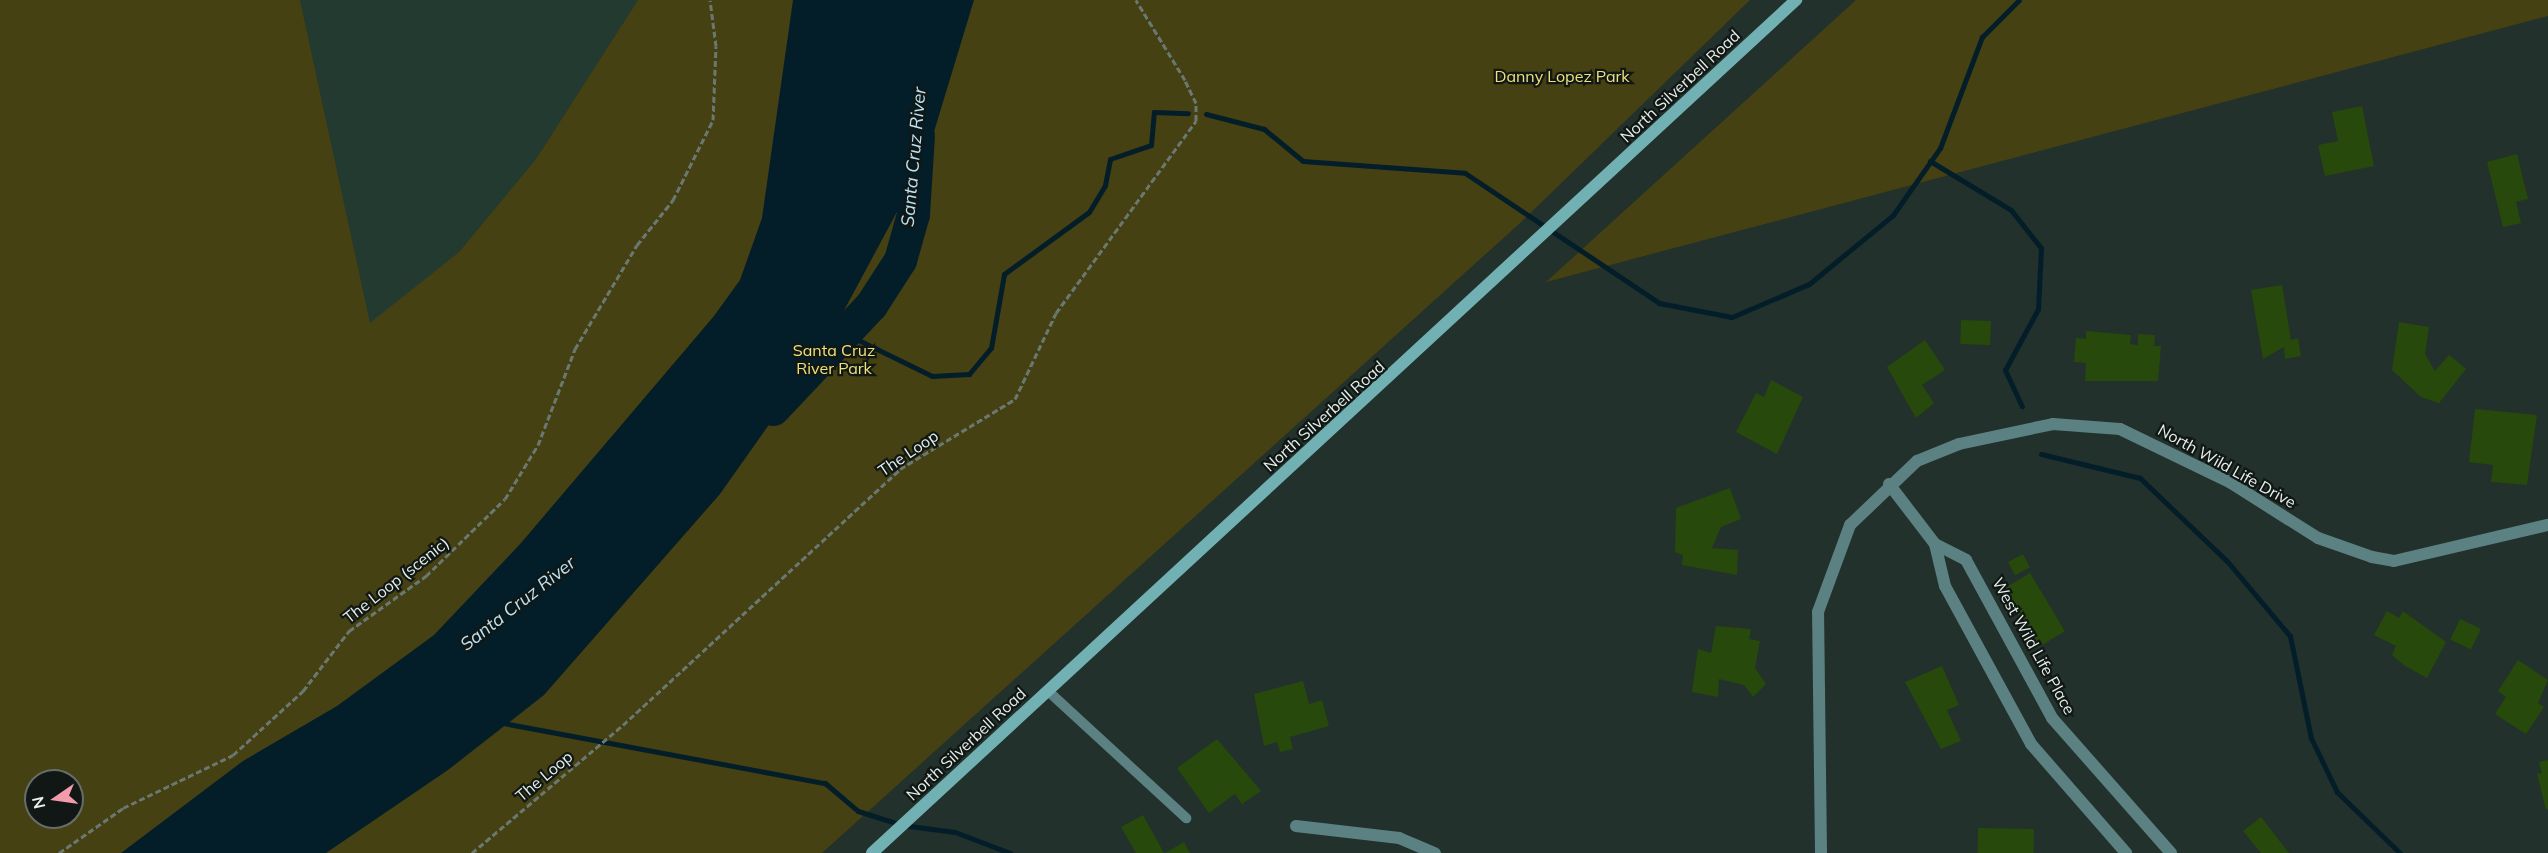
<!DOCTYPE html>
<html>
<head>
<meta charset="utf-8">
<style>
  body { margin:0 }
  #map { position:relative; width:2548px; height:853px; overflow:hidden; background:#22312b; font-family:Mulish,sans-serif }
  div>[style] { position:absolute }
  .built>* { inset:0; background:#233a30 }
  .green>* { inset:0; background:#464112 }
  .water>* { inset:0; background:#041e29 }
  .stream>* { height:5px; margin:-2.5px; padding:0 2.5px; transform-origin:2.5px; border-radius:2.5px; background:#041e29 }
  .river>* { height:33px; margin:-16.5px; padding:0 16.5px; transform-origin:16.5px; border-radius:16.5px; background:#041e29 }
  .building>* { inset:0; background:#27490c; transform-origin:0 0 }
  .path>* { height:3px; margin-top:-1.5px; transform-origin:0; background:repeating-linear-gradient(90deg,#6a7872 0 6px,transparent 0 9px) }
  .service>* { height:10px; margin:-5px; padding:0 5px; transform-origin:5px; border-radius:5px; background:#5b8182 }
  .minor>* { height:12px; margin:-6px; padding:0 6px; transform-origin:6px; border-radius:6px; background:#5b8182 }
  .secondary>* { height:12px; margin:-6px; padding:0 6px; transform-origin:6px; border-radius:6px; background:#72b1b3 }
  span { translate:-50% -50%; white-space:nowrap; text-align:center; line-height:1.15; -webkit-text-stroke:4.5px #111714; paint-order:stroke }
  .park-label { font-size:16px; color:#eee27b }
  .street-label { font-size:16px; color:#e6f0eb }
  .water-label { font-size:18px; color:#bbe3f7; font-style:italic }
  .north { position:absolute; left:24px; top:769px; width:60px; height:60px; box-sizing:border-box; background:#111714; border:2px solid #666e6a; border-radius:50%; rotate:257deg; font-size:16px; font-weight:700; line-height:24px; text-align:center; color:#e6f0eb }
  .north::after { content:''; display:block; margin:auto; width:21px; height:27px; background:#f39aab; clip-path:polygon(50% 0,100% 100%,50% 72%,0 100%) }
</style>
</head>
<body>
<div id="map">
  <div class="built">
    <div style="clip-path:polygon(300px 0,638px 0,536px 159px,459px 252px,370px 324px)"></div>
  </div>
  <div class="green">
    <div style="clip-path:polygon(evenodd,0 0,300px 0,370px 323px,459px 252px,536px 159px,638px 0,1750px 0,1519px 224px,822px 853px,0 853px,0 0,36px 781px,72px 781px,72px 817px,36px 817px,36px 781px)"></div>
    <div style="clip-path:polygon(1856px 0,2548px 0,2548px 16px,1546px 282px)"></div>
  </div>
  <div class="water">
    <div style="clip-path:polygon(793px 0,974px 0,926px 158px,826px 344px,720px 494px,544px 695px,448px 770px,326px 853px,121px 853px,243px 761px,337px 706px,434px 635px,521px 543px,714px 316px,740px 280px,762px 218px)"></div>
  </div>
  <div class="stream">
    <div style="left:1206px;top:114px;width:60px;rotate:14.5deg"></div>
    <div style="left:1264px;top:129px;width:50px;rotate:39.4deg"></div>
    <div style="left:1303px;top:161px;width:162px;rotate:4.2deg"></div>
    <div style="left:1465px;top:173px;width:234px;rotate:33.8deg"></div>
    <div style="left:1659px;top:303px;width:74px;rotate:10.9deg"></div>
    <div style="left:1732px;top:317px;width:84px;rotate:-23.2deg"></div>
    <div style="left:1809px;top:284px;width:109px;rotate:-39.4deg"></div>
    <div style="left:1893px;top:215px;width:82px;rotate:-55deg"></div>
    <div style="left:1940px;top:148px;width:119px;rotate:-69.3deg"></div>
    <div style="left:1982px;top:37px;width:52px;rotate:-45deg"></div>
    <div style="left:1930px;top:161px;width:95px;rotate:31.2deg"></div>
    <div style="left:2011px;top:210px;width:48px;rotate:51.7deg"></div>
    <div style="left:2041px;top:248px;width:61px;rotate:92.8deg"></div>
    <div style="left:2038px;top:309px;width:69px;rotate:118.4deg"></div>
    <div style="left:2005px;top:370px;width:40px;rotate:65deg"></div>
    <div style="left:844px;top:333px;width:98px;rotate:26deg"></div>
    <div style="left:932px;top:376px;width:37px;rotate:-3deg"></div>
    <div style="left:969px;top:374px;width:34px;rotate:-50deg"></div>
    <div style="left:991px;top:348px;width:75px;rotate:-80deg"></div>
    <div style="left:1004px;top:274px;width:105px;rotate:-36.1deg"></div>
    <div style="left:1089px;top:212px;width:31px;rotate:-59deg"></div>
    <div style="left:1105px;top:185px;width:26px;rotate:-79deg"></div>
    <div style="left:1110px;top:159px;width:43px;rotate:-18.9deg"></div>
    <div style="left:1151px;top:145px;width:33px;rotate:-85deg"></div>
    <div style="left:1154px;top:112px;width:34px;rotate:2deg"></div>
    <div style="left:2041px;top:454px;width:102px;rotate:13.6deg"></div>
    <div style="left:2140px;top:478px;width:120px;rotate:43.7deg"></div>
    <div style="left:2227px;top:561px;width:98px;rotate:50deg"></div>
    <div style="left:2290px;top:636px;width:104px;rotate:78.4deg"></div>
    <div style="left:2311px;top:738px;width:60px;rotate:64.3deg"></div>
    <div style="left:2337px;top:792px;width:88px;rotate:44.1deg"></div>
    <div style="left:503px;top:723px;width:328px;rotate:10.6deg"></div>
    <div style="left:825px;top:783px;width:43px;rotate:40.3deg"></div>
    <div style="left:858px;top:811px;width:46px;rotate:17.7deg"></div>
    <div style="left:902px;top:825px;width:53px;rotate:7.5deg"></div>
    <div style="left:955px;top:832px;width:59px;rotate:20.9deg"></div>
  </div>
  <div class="river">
    <div style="left:773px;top:409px;width:143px;rotate:-46.7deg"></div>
    <div style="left:871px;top:305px;width:54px;rotate:-57.2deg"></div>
    <div style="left:900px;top:260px;width:48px;rotate:-74.2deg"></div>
    <div style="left:913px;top:214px;width:79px;rotate:-86.4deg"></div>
  </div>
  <div class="building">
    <div style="clip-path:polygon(2362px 106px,2374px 166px,2325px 176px,2318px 145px,2338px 141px,2332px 112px)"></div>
    <div style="clip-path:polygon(2517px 154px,2528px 199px,2516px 202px,2521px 223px,2503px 227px,2487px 162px)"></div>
    <div style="clip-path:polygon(2282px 285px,2291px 340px,2298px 338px,2301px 356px,2285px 359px,2284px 347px,2263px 359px,2251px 290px)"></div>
    <div style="left:1961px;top:320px;width:30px;height:24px;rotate:2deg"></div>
    <div style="clip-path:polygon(2399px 322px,2429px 327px,2425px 354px,2435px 371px,2449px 355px,2466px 369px,2439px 403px,2421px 397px,2392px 370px)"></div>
    <div style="clip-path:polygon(2086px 331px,2131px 335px,2130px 344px,2138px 345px,2138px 334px,2155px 335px,2154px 346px,2161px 346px,2158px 381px,2085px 381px,2086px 363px,2074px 362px,2076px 338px,2086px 339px)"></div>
    <div style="clip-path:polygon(1925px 340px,1945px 370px,1922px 385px,1934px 403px,1916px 418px,1887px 367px)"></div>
    <div style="clip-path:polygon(1771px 380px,1803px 397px,1777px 454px,1736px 432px,1756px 393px,1764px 397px)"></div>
    <div style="clip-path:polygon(2475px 409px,2537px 415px,2527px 485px,2491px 482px,2493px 465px,2469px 462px)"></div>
    <div style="clip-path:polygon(1730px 488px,1741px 519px,1721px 527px,1712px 548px,1738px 550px,1737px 575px,1682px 565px,1683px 555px,1675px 552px,1676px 508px)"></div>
    <div style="left:2023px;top:554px;width:15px;height:17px;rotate:62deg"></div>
    <div style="left:2030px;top:573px;width:68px;height:32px;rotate:59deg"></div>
    <div style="clip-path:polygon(2387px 611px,2399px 618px,2403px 611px,2446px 642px,2427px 678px,2405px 666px,2392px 655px,2396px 646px,2374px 635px)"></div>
    <div style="left:2460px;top:619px;width:23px;height:23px;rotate:25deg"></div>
    <div style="clip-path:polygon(1716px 626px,1751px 629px,1749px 639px,1760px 641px,1755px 668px,1766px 684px,1753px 697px,1744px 685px,1719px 679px,1718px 697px,1692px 692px,1698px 649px,1711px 653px)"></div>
    <div style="clip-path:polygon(2518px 660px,2548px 680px,2538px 703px,2544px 707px,2526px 734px,2495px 714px,2506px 697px,2498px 691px)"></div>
    <div style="clip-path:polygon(1942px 666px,1959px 705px,1947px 710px,1961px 741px,1941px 749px,1905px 682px)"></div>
    <div style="clip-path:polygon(1303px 681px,1309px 704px,1322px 700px,1329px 726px,1290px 737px,1293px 749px,1280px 752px,1277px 742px,1264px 746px,1254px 694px)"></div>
    <div style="clip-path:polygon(1217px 739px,1261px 791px,1242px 804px,1235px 794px,1209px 813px,1177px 768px)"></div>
    <div style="clip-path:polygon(2548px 760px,2548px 809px,2546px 810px,2537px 774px,2542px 773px,2539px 762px)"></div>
    <div style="clip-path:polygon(1143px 815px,1164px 853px,1136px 853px,1121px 827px)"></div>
    <div style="clip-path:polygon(2261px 817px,2289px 853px,2261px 853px,2243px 831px)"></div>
    <div style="left:1978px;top:828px;width:56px;height:25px;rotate:1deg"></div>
    <div style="clip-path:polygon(1184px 842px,1190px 853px,1165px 853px)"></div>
  </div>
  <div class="path">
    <div style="left:59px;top:853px;width:78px;rotate:-35.1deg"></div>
    <div style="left:123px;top:808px;width:122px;rotate:-25.7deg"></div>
    <div style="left:233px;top:755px;width:95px;rotate:-42.4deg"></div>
    <div style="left:303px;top:691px;width:76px;rotate:-52.5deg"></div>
    <div style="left:349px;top:631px;width:95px;rotate:-35.5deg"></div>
    <div style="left:426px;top:576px;width:110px;rotate:-44.3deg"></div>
    <div style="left:505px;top:499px;width:63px;rotate:-58.6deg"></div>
    <div style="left:538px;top:445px;width:103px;rotate:-68.9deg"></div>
    <div style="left:575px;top:349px;width:121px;rotate:-59.2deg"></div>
    <div style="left:637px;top:245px;width:58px;rotate:-51.3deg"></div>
    <div style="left:673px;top:200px;width:89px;rotate:-63.4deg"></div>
    <div style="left:713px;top:120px;width:74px;rotate:-87.7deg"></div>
    <div style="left:716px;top:46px;width:46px;rotate:-97.4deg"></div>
    <div style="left:472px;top:853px;width:198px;rotate:-40.3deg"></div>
    <div style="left:623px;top:725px;width:377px;rotate:-42.7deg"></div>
    <div style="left:900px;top:469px;width:135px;rotate:-31.3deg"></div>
    <div style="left:1015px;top:399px;width:95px;rotate:-64.5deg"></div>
    <div style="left:1056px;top:313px;width:238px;rotate:-53.9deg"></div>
    <div style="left:1196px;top:121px;width:18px;rotate:-90deg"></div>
    <div style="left:1196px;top:103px;width:25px;rotate:-116deg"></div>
    <div style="left:1185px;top:80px;width:94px;rotate:-121.5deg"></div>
  </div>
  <div class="service">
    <div style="left:1048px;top:691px;width:188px;rotate:42.6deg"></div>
  </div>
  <div class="minor">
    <div style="left:1889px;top:484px;width:76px;rotate:52.5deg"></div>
    <div style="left:1935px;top:544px;width:35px;rotate:27deg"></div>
    <div style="left:1966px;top:560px;width:180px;rotate:61.4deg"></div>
    <div style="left:2052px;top:718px;width:180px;rotate:48.6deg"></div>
    <div style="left:1935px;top:544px;width:43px;rotate:76.6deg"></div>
    <div style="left:1945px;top:586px;width:180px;rotate:61.4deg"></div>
    <div style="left:2031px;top:744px;width:145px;rotate:48.9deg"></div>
    <div style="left:1296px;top:826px;width:104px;rotate:6.6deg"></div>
    <div style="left:1399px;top:838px;width:39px;rotate:23deg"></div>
    <div style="left:1821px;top:853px;width:241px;rotate:-90.7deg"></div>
    <div style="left:1818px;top:612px;width:93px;rotate:-69.8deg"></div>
    <div style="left:1850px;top:525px;width:93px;rotate:-43.7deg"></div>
    <div style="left:1917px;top:461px;width:45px;rotate:-22deg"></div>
    <div style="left:1959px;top:444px;width:96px;rotate:-12deg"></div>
    <div style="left:2053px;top:424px;width:67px;rotate:4.3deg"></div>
    <div style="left:2120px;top:429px;width:123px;rotate:25.9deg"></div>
    <div style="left:2231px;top:483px;width:103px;rotate:32.3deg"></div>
    <div style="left:2318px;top:538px;width:57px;rotate:19.4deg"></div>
    <div style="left:2372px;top:557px;width:22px;rotate:10deg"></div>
    <div style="left:2394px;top:561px;width:158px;rotate:-13.2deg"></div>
  </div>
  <div class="secondary">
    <div style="left:872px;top:853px;width:1258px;rotate:-42.71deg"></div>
  </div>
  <div class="park-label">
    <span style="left:1562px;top:76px">Danny Lopez Park</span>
    <span style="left:834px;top:359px">Santa Cruz<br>River Park</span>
  </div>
  <div class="street-label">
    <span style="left:1680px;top:86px;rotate:-43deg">North Silverbell Road</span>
    <span style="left:1324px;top:416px;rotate:-42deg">North Silverbell Road</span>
    <span style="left:908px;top:453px;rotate:-34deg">The Loop</span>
    <span style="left:2227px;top:466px;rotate:29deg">North Wild Life Drive</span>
    <span style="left:396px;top:580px;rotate:-38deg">The Loop (scenic)</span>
    <span style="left:2034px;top:646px;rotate:61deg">West Wild Life Place</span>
    <span style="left:966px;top:744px;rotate:-43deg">North Silverbell Road</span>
    <span style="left:544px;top:776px;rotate:-40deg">The Loop</span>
  </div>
  <div class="water-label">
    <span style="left:914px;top:157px;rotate:-85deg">Santa Cruz River</span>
    <span style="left:518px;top:604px;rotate:-38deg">Santa Cruz River</span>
  </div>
  <div class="north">N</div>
</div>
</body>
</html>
